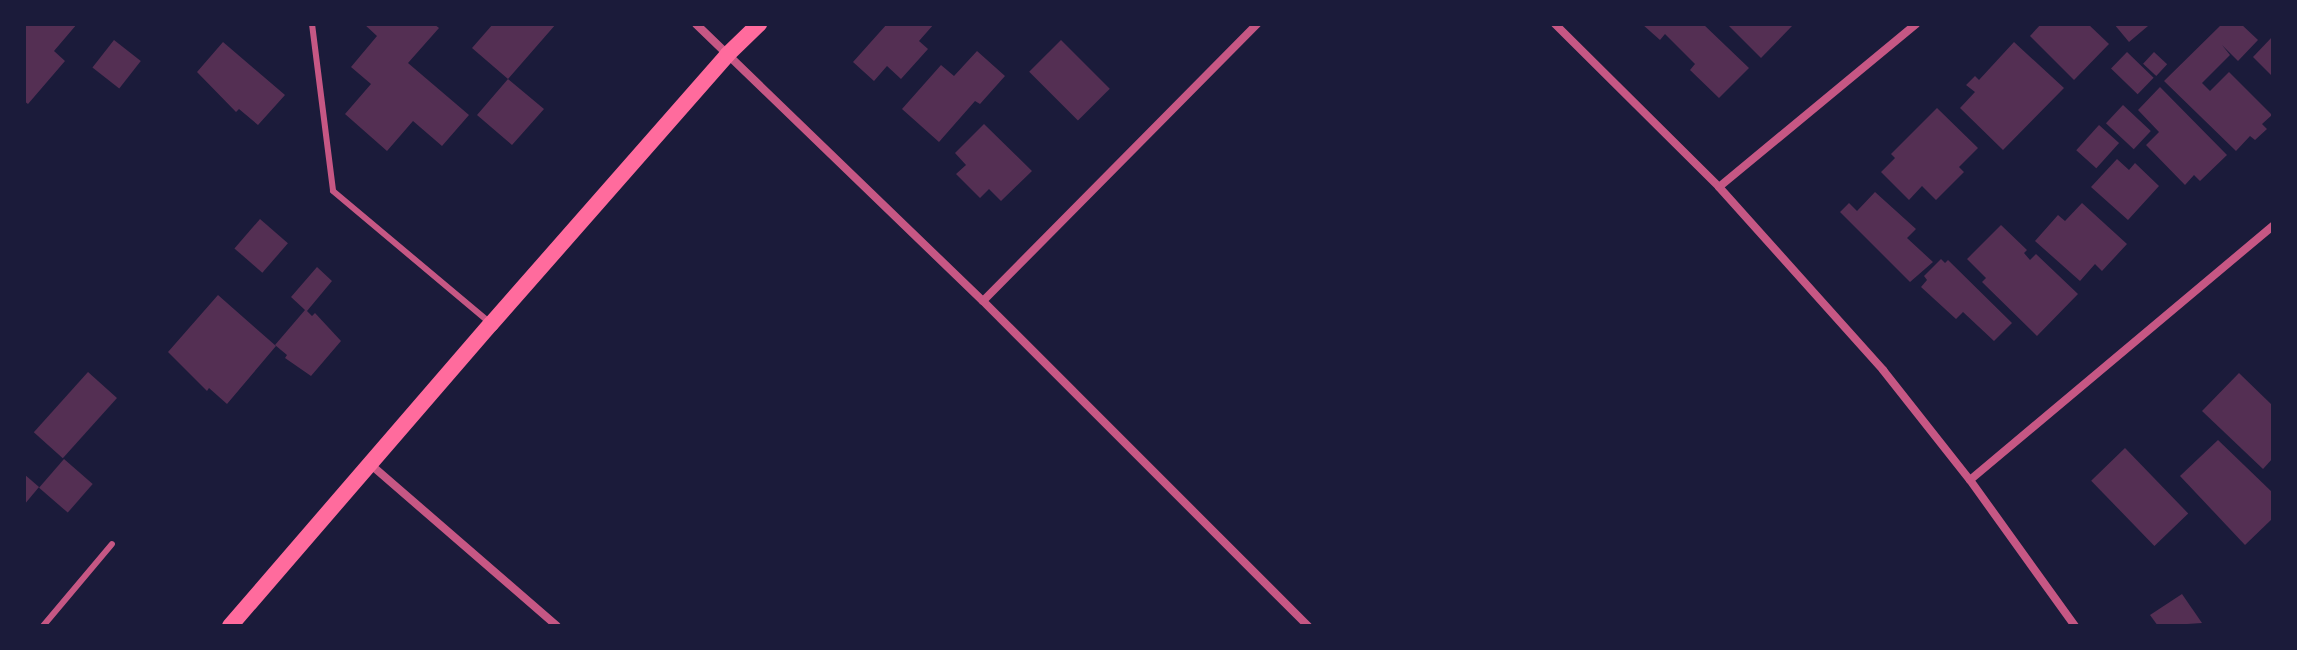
<!DOCTYPE html>
<html>
<head>
<meta charset="utf-8">
<style>
  body { margin:0 }
  #map { position:relative; width:2297px; height:650px; overflow:hidden; background:#1b1b3a; font-family:"PT Sans",sans-serif }
  div>[style] { position:absolute }
  .building>* { inset:0; background:#542f53; transform-origin:0 0 }
  .service>* { height:6px; margin:-3px; padding:0 3px; transform-origin:3px; border-radius:3px; background:#c65784 }
  .minor>* { height:8px; margin:-4px; padding:0 4px; transform-origin:4px; border-radius:4px; background:#c65784 }
  .secondary>* { height:16px; margin:-8px; padding:0 8px; transform-origin:8px; border-radius:8px; background:#ff6b9d }
  span { translate:-50% -50%; white-space:nowrap; text-align:center; line-height:1.15; -webkit-text-stroke:6px #1b1b3a; paint-order:stroke }
  .frame { position:absolute; inset:0; border:26px solid #1b1b3a; pointer-events:none }
</style>
</head>
<body>
<div id="map">
  <div class="building">
    <div style="clip-path:polygon(24px 24px,77px 24px,54px 51px,65px 61px,28px 104px,24px 101px)"></div>
    <div style="clip-path:polygon(364px 24px,434px 24px,439px 28px,408px 63px,469px 115px,442px 146px,413px 121px,387px 151px,345px 114px,371px 84px,351px 67px,377px 36px)"></div>
    <div style="clip-path:polygon(493px 24px,556px 24px,508px 79px,544px 109px,512px 145px,477px 115px,508px 79px,472px 48px)"></div>
    <div style="clip-path:polygon(887px 24px,934px 24px,919px 41px,928px 49px,901px 79px,887px 66px,874px 81px,853px 62px)"></div>
    <div style="clip-path:polygon(1642px 24px,1703px 24px,1749px 68px,1719px 98px,1690px 70px,1695px 64px,1665px 34px,1660px 40px)"></div>
    <div style="clip-path:polygon(1727px 24px,1794px 24px,1761px 58px)"></div>
    <div style="clip-path:polygon(2041px 24px,2088px 24px,2109px 44px,2074px 80px,2030px 36px)"></div>
    <div style="clip-path:polygon(2114px 24px,2146px 24px,2148px 26px,2129px 42px)"></div>
    <div style="clip-path:polygon(2222px 24px,2241px 24px,2258px 40px,2238px 61px,2222px 45px,2230px 55px,2202px 83px,2210px 91px,2229px 72px,2272px 115px,2262px 124px,2267px 129px,2255px 140px,2250px 136px,2236px 151px,2164px 81px)"></div>
    <div style="clip-path:polygon(2273px 36px,2273px 77px,2253px 57px)"></div>
    <div style="left:114px;top:40px;width:34px;height:35px;rotate:38deg"></div>
    <div style="left:1061px;top:40px;width:69px;height:45px;rotate:45deg"></div>
    <div style="clip-path:polygon(223px 42px,285px 95px,258px 125px,239px 109px,236px 112px,197px 72px)"></div>
    <div style="clip-path:polygon(2014px 42px,2064px 88px,2003px 150px,1960px 108px,1975px 92px,1966px 85px,1975px 76px,1979px 80px)"></div>
    <div style="clip-path:polygon(977px 51px,1005px 76px,980px 104px,975px 101px,939px 142px,902px 109px,941px 65px,954px 76px)"></div>
    <div style="left:2127px;top:52px;width:37px;height:23px;rotate:44deg"></div>
    <div style="left:2154px;top:52px;width:18px;height:16px;rotate:43deg"></div>
    <div style="clip-path:polygon(2160px 87px,2227px 155px,2200px 181px,2194px 175px,2185px 185px,2146px 145px,2159px 132px,2138px 110px)"></div>
    <div style="left:2123px;top:105px;width:38px;height:25px;rotate:43deg"></div>
    <div style="clip-path:polygon(1937px 108px,1978px 148px,1959px 167px,1964px 172px,1936px 200px,1922px 186px,1909px 200px,1881px 172px,1895px 158px,1891px 154px)"></div>
    <div style="clip-path:polygon(984px 124px,1032px 171px,1001px 201px,989px 189px,980px 198px,956px 174px,966px 165px,955px 153px)"></div>
    <div style="left:2099px;top:125px;width:27px;height:34px;rotate:42deg"></div>
    <div style="clip-path:polygon(2117px 159px,2129px 170px,2135px 163px,2159px 186px,2128px 220px,2091px 187px)"></div>
    <div style="clip-path:polygon(1875px 192px,1916px 229px,1907px 238px,1933px 262px,1910px 282px,1840px 212px,1849px 203px,1857px 211px)"></div>
    <div style="clip-path:polygon(2082px 203px,2127px 244px,2102px 271px,2095px 264px,2080px 281px,2035px 241px,2058px 215px,2065px 221px)"></div>
    <div style="left:260px;top:219px;width:37px;height:39px;rotate:41deg"></div>
    <div style="clip-path:polygon(2001px 225px,2027px 250px,2024px 253px,2030px 260px,2036px 254px,2078px 294px,2037px 336px,1982px 282px,1986px 278px,1967px 259px)"></div>
    <div style="clip-path:polygon(1941px 259px,1945px 263px,1948px 260px,2012px 323px,1994px 341px,1963px 312px,1956px 319px,1921px 287px,1927px 280px,1924px 276px)"></div>
    <div style="clip-path:polygon(317px 267px,332px 281px,307px 311px,312px 316px,315px 313px,341px 341px,311px 376px,285px 358px,287px 355px,275px 345px,305px 310px,291px 297px)"></div>
    <div style="clip-path:polygon(218px 295px,276px 346px,227px 404px,209px 388px,207px 391px,168px 352px)"></div>
    <div style="left:88px;top:372px;width:39px;height:81px;rotate:42deg"></div>
    <div style="clip-path:polygon(2239px 373px,2273px 406px,2273px 458px,2263px 469px,2202px 411px)"></div>
    <div style="clip-path:polygon(2218px 440px,2273px 493px,2273px 518px,2245px 545px,2180px 476px)"></div>
    <div style="left:2125px;top:448px;width:91px;height:47px;rotate:46deg"></div>
    <div style="left:64px;top:459px;width:38px;height:38px;rotate:41deg"></div>
    <div style="clip-path:polygon(24px 474px,39px 487px,24px 505px)"></div>
    <div style="clip-path:polygon(2182px 594px,2202px 623px,2158px 626px,2150px 615px)"></div>
  </div>
  <div class="service">
    <div style="left:312px;top:24px;width:168px;rotate:82.8deg"></div>
    <div style="left:333px;top:191px;width:204px;rotate:40deg"></div>
    <div style="left:43px;top:626px;width:107px;rotate:-49.9deg"></div>
  </div>
  <div class="minor">
    <div style="left:696px;top:24px;width:399px;rotate:44deg"></div>
    <div style="left:983px;top:301px;width:460px;rotate:45deg"></div>
    <div style="left:1555px;top:24px;width:231px;rotate:44.8deg"></div>
    <div style="left:1719px;top:187px;width:246px;rotate:48.1deg"></div>
    <div style="left:1883px;top:370px;width:140px;rotate:51.7deg"></div>
    <div style="left:1970px;top:480px;width:180px;rotate:54.3deg"></div>
    <div style="left:1719px;top:187px;width:256px;rotate:-39.6deg"></div>
    <div style="left:983px;top:301px;width:390px;rotate:-45.3deg"></div>
    <div style="left:370px;top:464px;width:247px;rotate:40.9deg"></div>
    <div style="left:1970px;top:480px;width:395px;rotate:-40deg"></div>
  </div>
  <div class="secondary">
    <div style="left:230px;top:626px;width:399px;rotate:-49.2deg"></div>
    <div style="left:491px;top:324px;width:358px;rotate:-48.7deg"></div>
    <div style="left:727px;top:55px;width:45px;rotate:-44.1deg"></div>
  </div>
  <div class="frame"></div>
</div>
</body>
</html>
